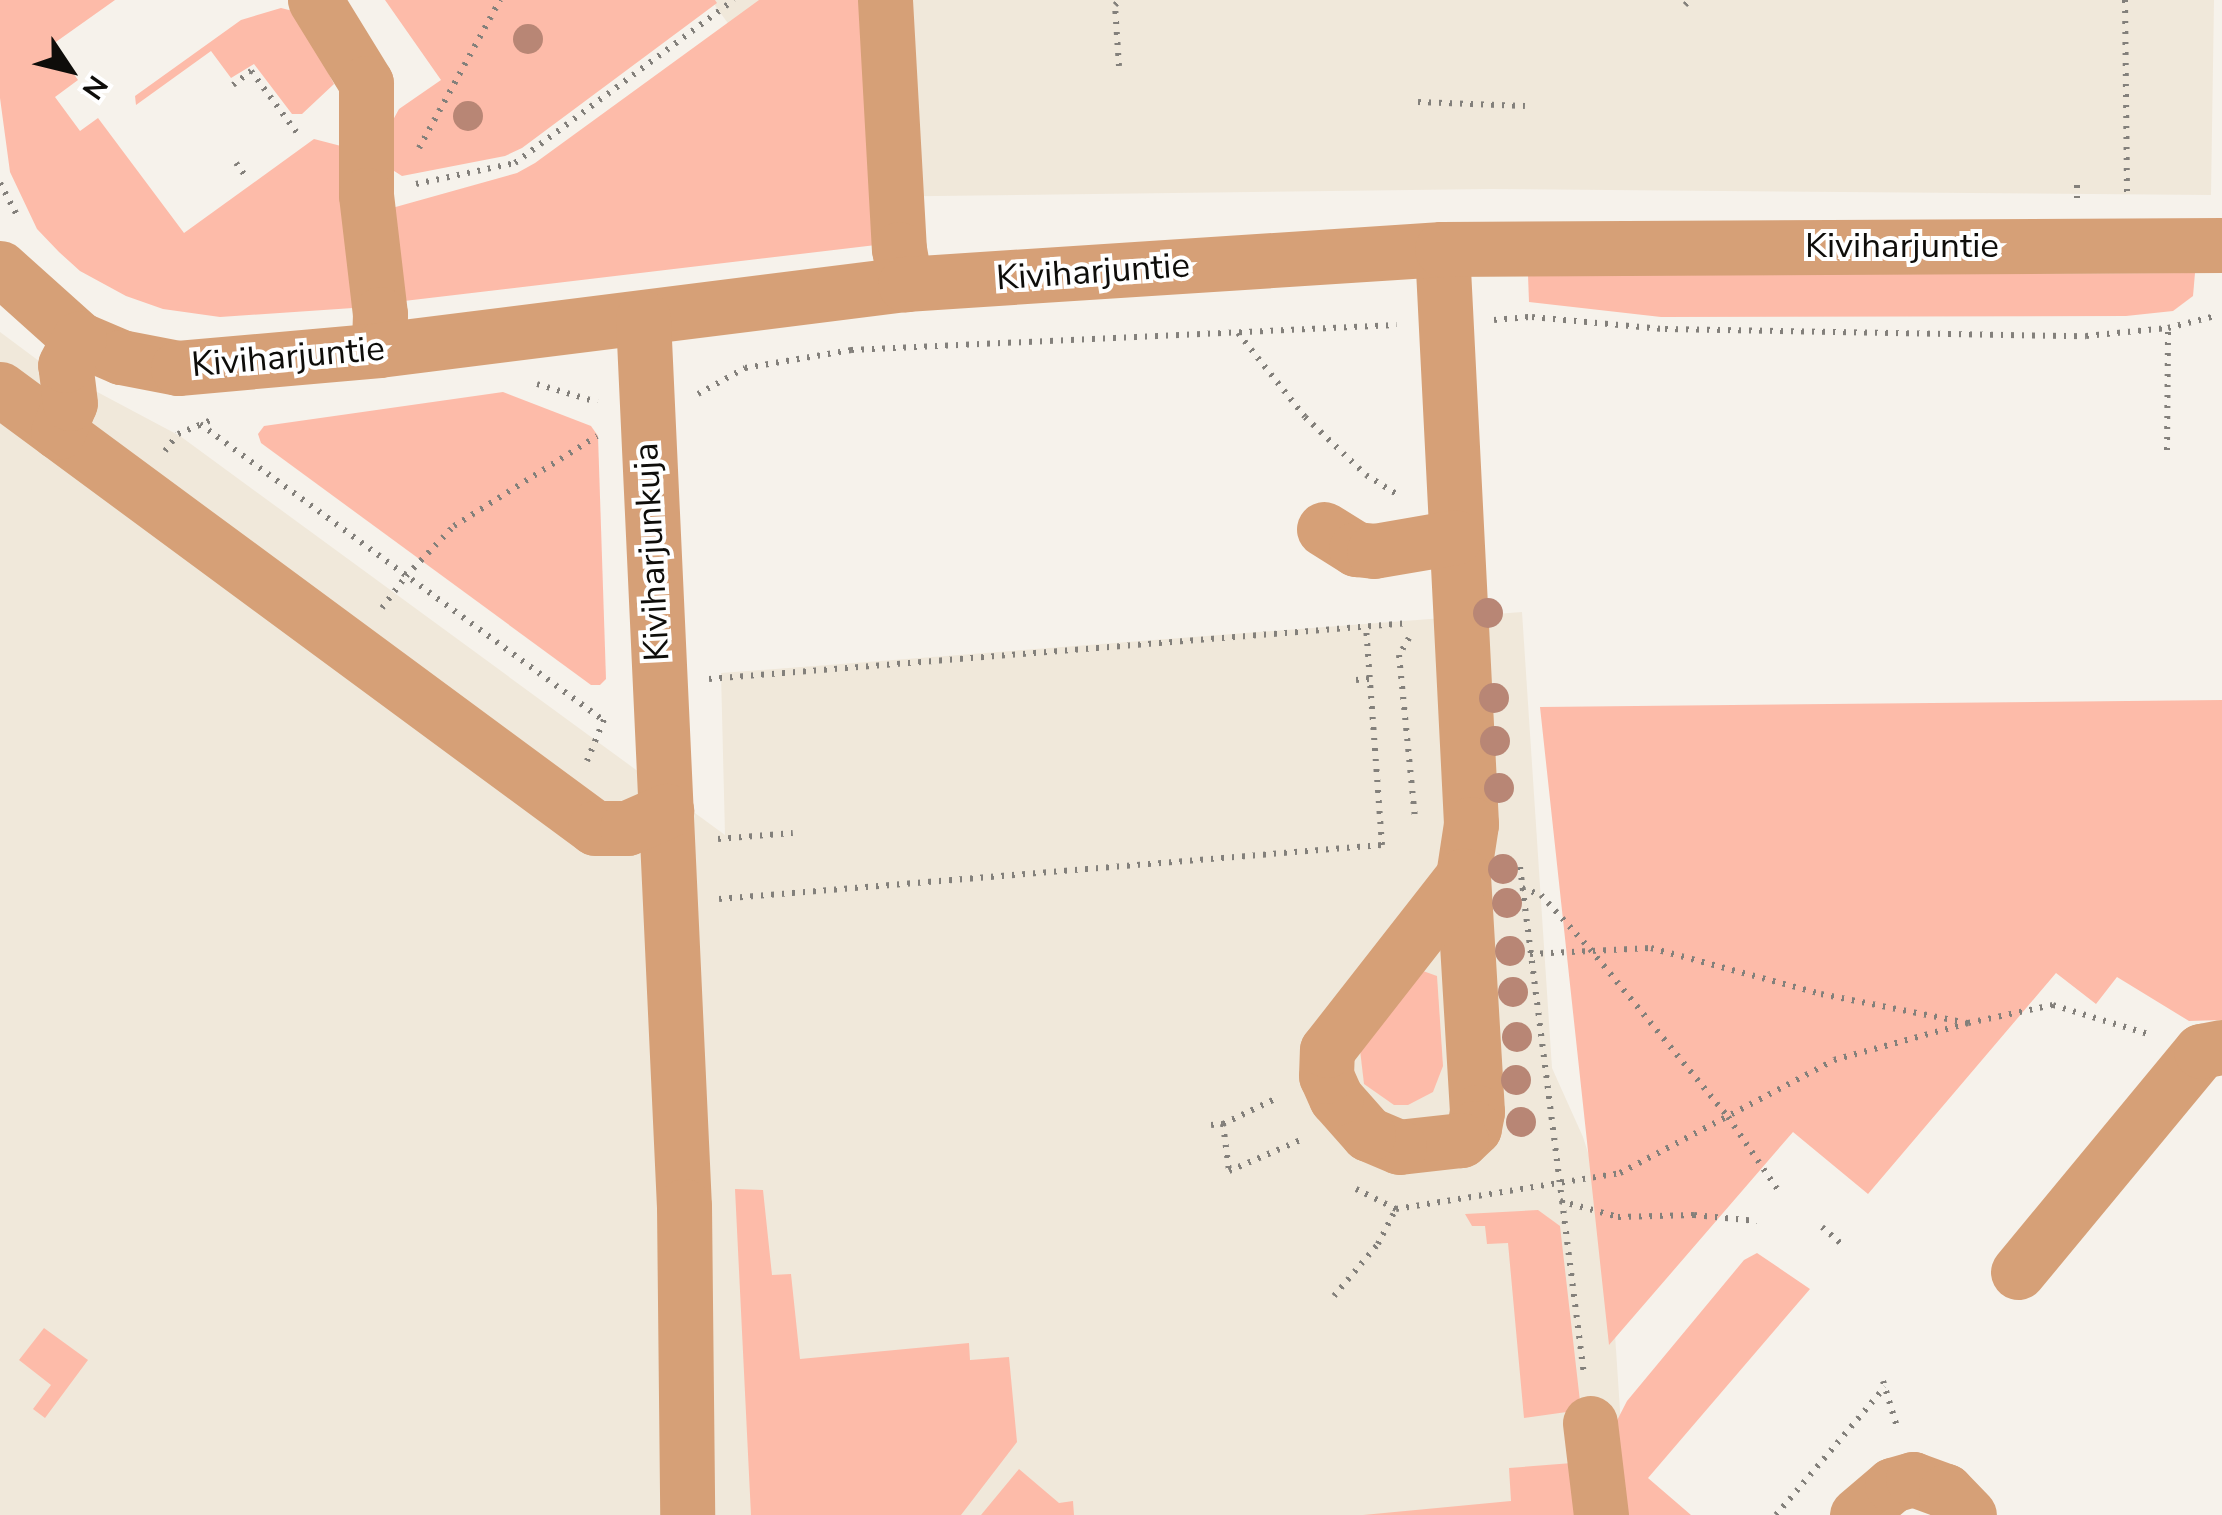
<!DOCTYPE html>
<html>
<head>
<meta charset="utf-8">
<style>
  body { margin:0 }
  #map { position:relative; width:2222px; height:1515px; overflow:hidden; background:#f6f2eb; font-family:"Nunito Sans",sans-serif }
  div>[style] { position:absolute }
  .built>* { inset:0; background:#f0e8da }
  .green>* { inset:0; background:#fdbba9 }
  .path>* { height:6px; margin-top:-3px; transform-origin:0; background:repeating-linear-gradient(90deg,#83807b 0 2.5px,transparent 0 10.5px) }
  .minor>* { height:55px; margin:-27.5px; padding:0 27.5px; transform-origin:27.5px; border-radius:27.5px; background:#d6a077 }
  .trees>* { width:30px; height:30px; margin:-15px; border-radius:50%; background:#b88675 }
  span { translate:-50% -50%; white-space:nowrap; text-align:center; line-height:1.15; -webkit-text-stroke:8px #fff; paint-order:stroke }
  .street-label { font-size:35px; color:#0e0d0a }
  .north { position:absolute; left:20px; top:20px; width:100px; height:100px; -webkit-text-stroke:8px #fff; paint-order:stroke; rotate:125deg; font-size:28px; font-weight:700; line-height:40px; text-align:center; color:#0e0d0a }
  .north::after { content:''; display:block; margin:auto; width:35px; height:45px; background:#0e0d0a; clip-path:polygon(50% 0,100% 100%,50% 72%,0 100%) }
</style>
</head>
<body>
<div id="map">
  <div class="built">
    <div style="clip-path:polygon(711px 0,2214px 0,2211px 195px,1491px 189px,855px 197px)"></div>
    <div style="clip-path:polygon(0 332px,39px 361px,180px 436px,725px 835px,721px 673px,1522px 612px,1552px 1068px,1583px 1137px,1607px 1212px,1626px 1502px,1500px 1515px,0 1515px)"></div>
  </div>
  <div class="green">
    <div style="clip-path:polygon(0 0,115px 0,53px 44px,78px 80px,55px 97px,80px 131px,98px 118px,184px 233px,314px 139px,341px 146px,353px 308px,220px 317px,163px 309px,126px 296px,80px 271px,59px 252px,37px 229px,10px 172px,0 98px)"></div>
    <div style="clip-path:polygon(385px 0,715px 0,717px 3px,522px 148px,505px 156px,402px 176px,391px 169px,393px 120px,399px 109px,441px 80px)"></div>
    <div style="clip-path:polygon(759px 0,868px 0,876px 245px,387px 303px,392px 208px,517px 173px,535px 163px)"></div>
    <div style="clip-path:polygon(281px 8px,297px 12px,334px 84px,302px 114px,292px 114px,254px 64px,231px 78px,211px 51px,136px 105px,135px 96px,241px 20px)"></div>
    <div style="clip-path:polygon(2195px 273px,2193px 296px,2173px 311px,2126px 316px,1661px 317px,1529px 302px,1528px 275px)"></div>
    <div style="clip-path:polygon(503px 392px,591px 426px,598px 436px,606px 679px,600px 685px,591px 685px,261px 443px,258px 434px,264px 426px)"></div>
    <div style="clip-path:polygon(2222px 700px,2222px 1020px,2189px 1021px,2117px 977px,2096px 1004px,2056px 973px,1868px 1194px,1793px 1132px,1609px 1345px,1540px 707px)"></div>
    <div style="clip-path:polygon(1423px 971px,1437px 976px,1443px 1066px,1433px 1092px,1408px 1105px,1394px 1105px,1364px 1084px,1360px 1050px)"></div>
    <div style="clip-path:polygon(735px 1189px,763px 1190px,772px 1275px,791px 1274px,800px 1359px,969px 1343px,970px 1360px,1009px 1357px,1017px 1442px,961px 1515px,751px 1515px)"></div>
    <div style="clip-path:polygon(1538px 1210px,1560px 1226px,1581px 1410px,1524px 1418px,1508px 1243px,1487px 1244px,1485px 1226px,1472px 1226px,1465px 1214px)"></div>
    <div style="clip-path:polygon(1757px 1253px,1810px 1289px,1648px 1478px,1691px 1515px,1615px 1515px,1608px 1438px,1627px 1401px,1744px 1260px)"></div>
    <div style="clip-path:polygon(44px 1328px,88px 1360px,45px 1418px,33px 1409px,51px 1385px,19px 1360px)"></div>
    <div style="clip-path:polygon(1585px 1462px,1591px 1515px,1363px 1515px,1511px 1501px,1509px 1468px)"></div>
    <div style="clip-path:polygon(1019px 1469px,1059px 1503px,1073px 1501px,1074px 1515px,981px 1515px)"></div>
  </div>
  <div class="path">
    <div style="left:2125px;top:0;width:193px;rotate:89.4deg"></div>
    <div style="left:1685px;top:5px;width:7px;rotate:-45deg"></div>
    <div style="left:1119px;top:66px;width:61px;rotate:-93.8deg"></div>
    <div style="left:1115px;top:5px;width:7px;rotate:-45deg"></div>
    <div style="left:233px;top:85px;width:23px;rotate:-38deg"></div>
    <div style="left:251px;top:71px;width:82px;rotate:53.4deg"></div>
    <div style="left:1418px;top:102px;width:107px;rotate:2.1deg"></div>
    <div style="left:419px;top:148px;width:169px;rotate:-61.3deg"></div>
    <div style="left:236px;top:163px;width:17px;rotate:54deg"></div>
    <div style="left:0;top:183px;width:41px;rotate:62.2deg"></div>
    <div style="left:416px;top:184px;width:101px;rotate:-12deg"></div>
    <div style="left:515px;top:163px;width:273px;rotate:-36.7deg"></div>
    <div style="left:2077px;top:198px;width:17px;rotate:-90deg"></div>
    <div style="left:1494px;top:320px;width:38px;rotate:-5deg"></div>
    <div style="left:1532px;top:317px;width:134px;rotate:5.2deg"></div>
    <div style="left:1665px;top:329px;width:421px;rotate:1deg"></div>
    <div style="left:2086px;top:336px;width:82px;rotate:-5.6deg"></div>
    <div style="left:2168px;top:328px;width:49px;rotate:-14.3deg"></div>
    <div style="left:1238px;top:333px;width:107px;rotate:51.4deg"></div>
    <div style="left:1305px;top:417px;width:84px;rotate:43.6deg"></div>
    <div style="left:1366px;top:475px;width:36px;rotate:32deg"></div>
    <div style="left:537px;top:384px;width:63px;rotate:16.7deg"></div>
    <div style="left:698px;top:394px;width:54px;rotate:-29deg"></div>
    <div style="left:745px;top:368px;width:108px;rotate:-9.6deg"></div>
    <div style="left:851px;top:350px;width:546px;rotate:-2.63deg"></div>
    <div style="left:200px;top:424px;width:500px;rotate:36.3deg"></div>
    <div style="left:2167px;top:450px;width:122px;rotate:-89.5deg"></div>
    <div style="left:165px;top:451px;width:21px;rotate:-53deg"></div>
    <div style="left:178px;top:434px;width:36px;rotate:-23deg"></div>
    <div style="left:382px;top:608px;width:40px;rotate:-53deg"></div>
    <div style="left:406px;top:576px;width:69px;rotate:-46.2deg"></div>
    <div style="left:454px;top:526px;width:169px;rotate:-32.2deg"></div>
    <div style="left:1409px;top:638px;width:20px;rotate:120deg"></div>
    <div style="left:1399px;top:655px;width:163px;rotate:84.4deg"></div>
    <div style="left:709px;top:679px;width:702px;rotate:-4.57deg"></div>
    <div style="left:1356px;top:680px;width:13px;rotate:-4deg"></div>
    <div style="left:587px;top:761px;width:48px;rotate:-67.8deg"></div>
    <div style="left:718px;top:839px;width:75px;rotate:-4.6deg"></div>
    <div style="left:1520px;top:867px;width:512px;rotate:82.82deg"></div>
    <div style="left:1522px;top:888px;width:20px;rotate:20deg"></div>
    <div style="left:1541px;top:895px;width:73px;rotate:47.8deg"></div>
    <div style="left:1590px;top:949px;width:217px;rotate:50.6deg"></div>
    <div style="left:1728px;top:1117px;width:92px;rotate:55.6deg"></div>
    <div style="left:719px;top:899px;width:665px;rotate:-4.66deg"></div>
    <div style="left:1382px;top:845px;width:220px;rotate:-94.2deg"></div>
    <div style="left:1530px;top:954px;width:121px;rotate:-2.8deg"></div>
    <div style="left:1651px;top:948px;width:176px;rotate:15.1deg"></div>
    <div style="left:1821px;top:994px;width:150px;rotate:11.2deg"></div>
    <div style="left:1968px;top:1023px;width:87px;rotate:-12deg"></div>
    <div style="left:2053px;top:1005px;width:99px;rotate:17deg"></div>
    <div style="left:1223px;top:1124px;width:60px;rotate:-25.7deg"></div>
    <div style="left:1211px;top:1125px;width:12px;rotate:-5deg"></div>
    <div style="left:1223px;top:1124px;width:47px;rotate:82.7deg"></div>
    <div style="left:1229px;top:1171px;width:81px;rotate:-23.4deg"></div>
    <div style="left:1356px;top:1189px;width:45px;rotate:26.6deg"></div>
    <div style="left:1396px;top:1209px;width:227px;rotate:-9.1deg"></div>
    <div style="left:1620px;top:1173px;width:242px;rotate:-27.8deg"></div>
    <div style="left:1834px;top:1060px;width:139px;rotate:-15.4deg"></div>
    <div style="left:1560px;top:1201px;width:60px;rotate:15.4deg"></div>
    <div style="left:1618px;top:1217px;width:76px;rotate:-1.5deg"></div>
    <div style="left:1694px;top:1215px;width:63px;rotate:5.4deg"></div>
    <div style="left:1822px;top:1227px;width:30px;rotate:41deg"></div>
    <div style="left:1334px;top:1296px;width:68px;rotate:-49.8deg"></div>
    <div style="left:1378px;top:1244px;width:39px;rotate:-63deg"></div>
    <div style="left:1883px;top:1381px;width:51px;rotate:73deg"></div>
    <div style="left:1776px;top:1515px;width:168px;rotate:-49.6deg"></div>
  </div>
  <div class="minor">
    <div style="left:315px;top:0;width:97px;rotate:58.4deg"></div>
    <div style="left:366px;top:83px;width:112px;rotate:90deg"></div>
    <div style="left:366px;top:195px;width:120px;rotate:83.3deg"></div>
    <div style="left:380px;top:314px;width:36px;rotate:92deg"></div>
    <div style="left:885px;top:0;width:249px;rotate:86.8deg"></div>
    <div style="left:899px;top:249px;width:36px;rotate:80deg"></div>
    <div style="left:1442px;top:249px;width:576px;rotate:87.11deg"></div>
    <div style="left:1471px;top:824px;width:53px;rotate:98.7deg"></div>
    <div style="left:1463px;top:876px;width:236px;rotate:86.6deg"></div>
    <div style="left:1477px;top:1112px;width:16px;rotate:101deg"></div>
    <div style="left:1474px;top:1128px;width:18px;rotate:137deg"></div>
    <div style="left:1461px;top:1140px;width:62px;rotate:173.6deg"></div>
    <div style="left:1399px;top:1147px;width:34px;rotate:-157deg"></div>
    <div style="left:1368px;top:1134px;width:48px;rotate:-131.6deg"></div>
    <div style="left:1336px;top:1098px;width:24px;rotate:-114deg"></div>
    <div style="left:1326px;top:1076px;width:26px;rotate:-88deg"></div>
    <div style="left:1327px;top:1050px;width:221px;rotate:-52deg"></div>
    <div style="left:0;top:268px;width:106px;rotate:41.9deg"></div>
    <div style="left:79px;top:339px;width:46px;rotate:23.2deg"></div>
    <div style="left:121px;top:357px;width:58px;rotate:10.9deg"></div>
    <div style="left:178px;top:368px;width:202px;rotate:-5.1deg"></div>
    <div style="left:379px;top:350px;width:530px;rotate:-7.15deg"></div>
    <div style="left:905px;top:284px;width:538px;rotate:-3.73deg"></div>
    <div style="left:1442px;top:249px;width:780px;rotate:-0.29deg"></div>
    <div style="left:643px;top:318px;width:889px;rotate:87.36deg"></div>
    <div style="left:684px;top:1206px;width:309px;rotate:89.4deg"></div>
    <div style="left:0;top:389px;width:739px;rotate:36.42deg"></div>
    <div style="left:595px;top:828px;width:32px"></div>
    <div style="left:627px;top:828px;width:43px;rotate:-23.6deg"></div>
    <div style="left:58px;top:432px;width:31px;rotate:-68deg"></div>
    <div style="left:70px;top:403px;width:38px;rotate:-97deg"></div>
    <div style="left:65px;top:365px;width:30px;rotate:-62deg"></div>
    <div style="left:1324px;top:529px;width:38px;rotate:32deg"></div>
    <div style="left:1356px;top:549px;width:18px;rotate:6deg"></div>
    <div style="left:1374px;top:551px;width:82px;rotate:-9.8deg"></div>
    <div style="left:2018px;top:1272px;width:287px;rotate:-50.4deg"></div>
    <div style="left:2201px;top:1051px;width:21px;rotate:-11deg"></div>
    <div style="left:1590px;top:1423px;width:93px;rotate:83.2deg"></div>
    <div style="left:1857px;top:1515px;width:46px;rotate:-40.6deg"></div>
    <div style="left:1892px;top:1485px;width:22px;rotate:-16deg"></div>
    <div style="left:1913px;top:1479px;width:35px;rotate:20deg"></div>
    <div style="left:1946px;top:1491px;width:33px;rotate:46deg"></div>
  </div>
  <div class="trees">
    <div style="left:528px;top:39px"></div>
    <div style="left:468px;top:116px"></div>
    <div style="left:1488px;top:613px"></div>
    <div style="left:1494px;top:698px"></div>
    <div style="left:1495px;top:741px"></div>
    <div style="left:1499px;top:788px"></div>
    <div style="left:1503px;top:869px"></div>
    <div style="left:1507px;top:903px"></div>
    <div style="left:1510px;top:951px"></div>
    <div style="left:1513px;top:992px"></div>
    <div style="left:1517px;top:1037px"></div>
    <div style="left:1516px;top:1080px"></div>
    <div style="left:1521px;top:1122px"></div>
  </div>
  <div class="street-label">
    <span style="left:1902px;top:246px">Kiviharjuntie</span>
    <span style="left:1093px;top:272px;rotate:-4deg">Kiviharjuntie</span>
    <span style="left:288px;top:357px;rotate:-5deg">Kiviharjuntie</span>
    <span style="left:652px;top:552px;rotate:-93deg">Kiviharjunkuja</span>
  </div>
  <div class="north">N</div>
</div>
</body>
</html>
